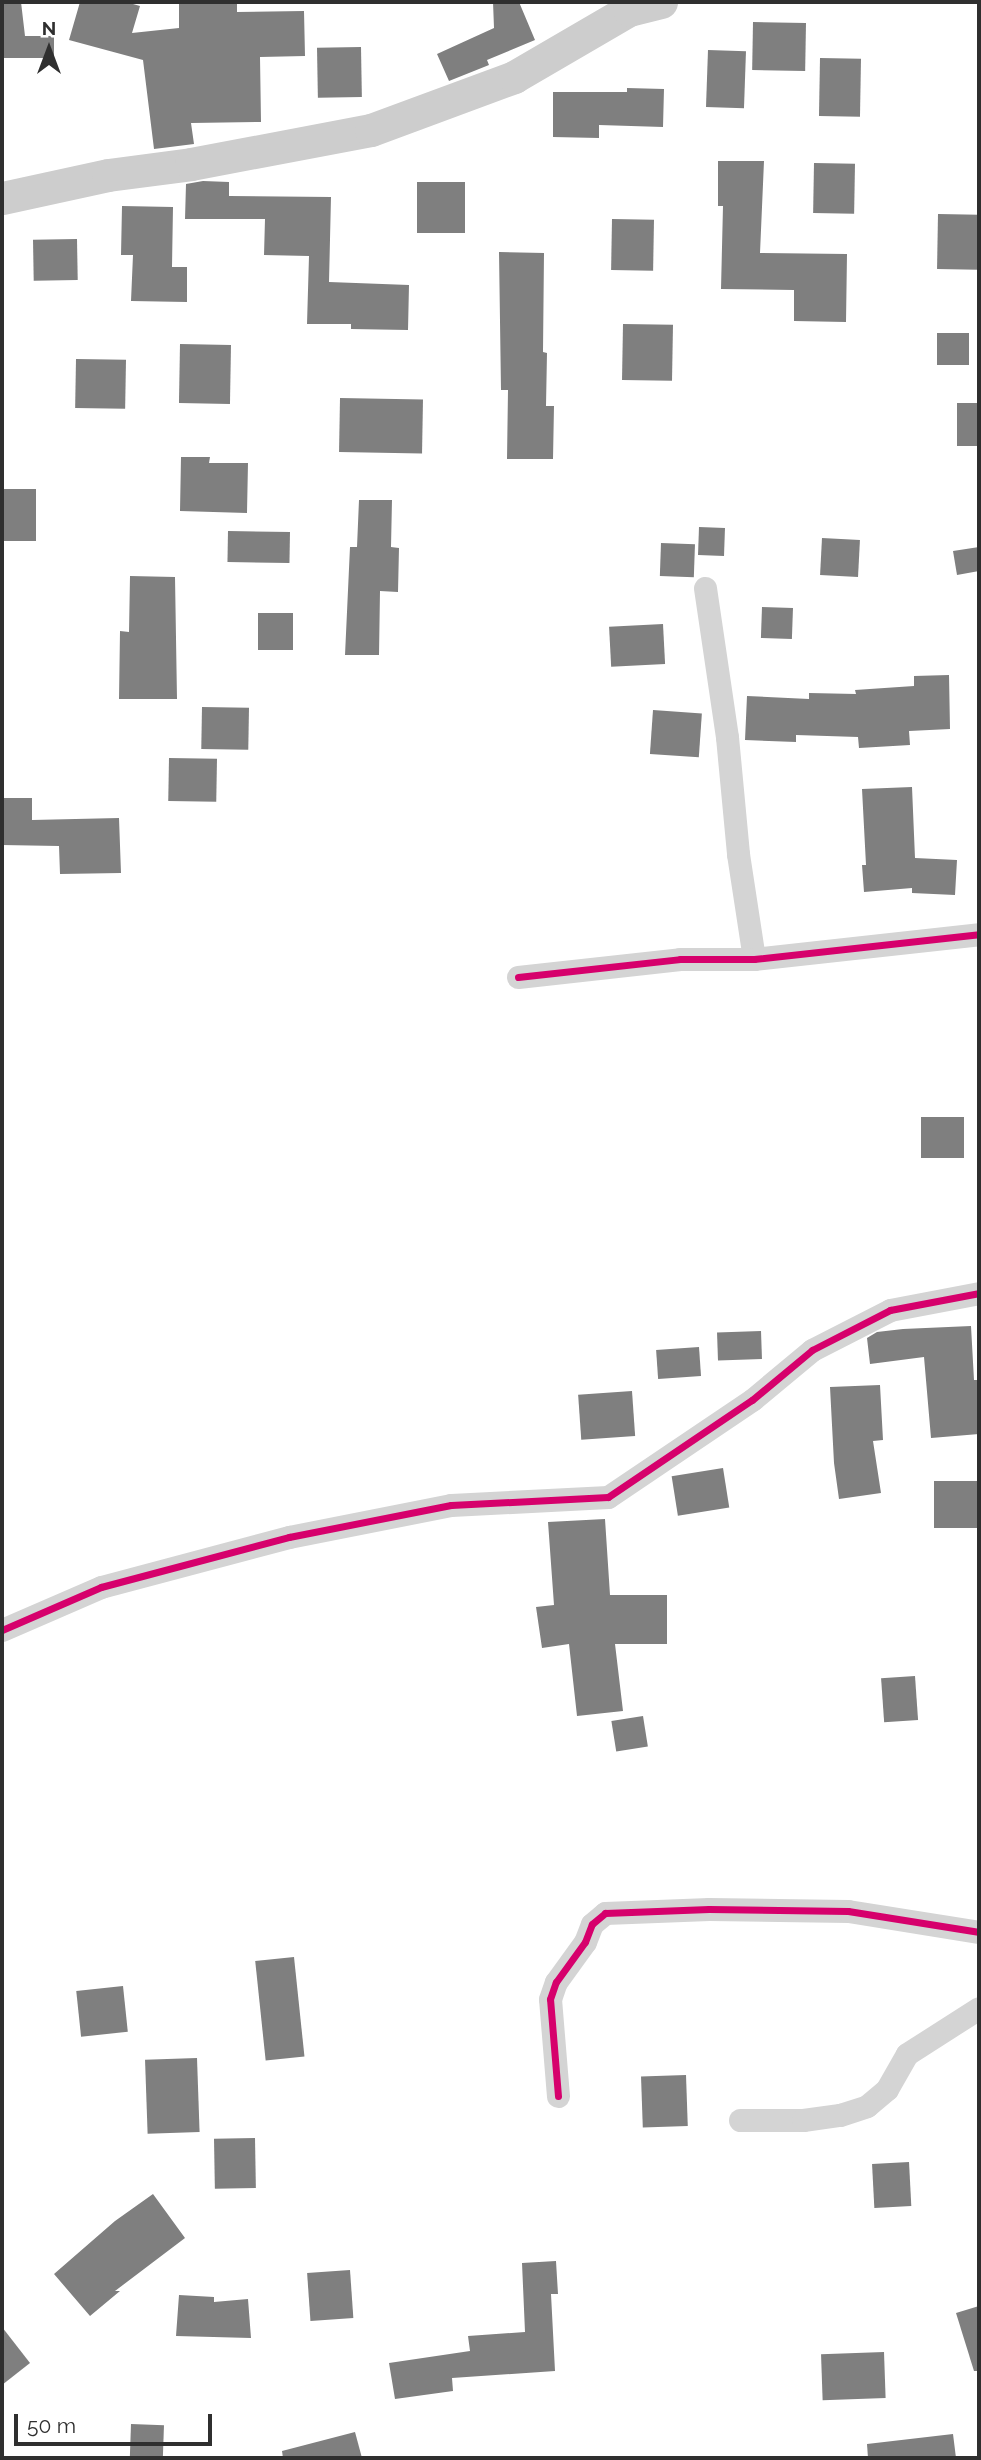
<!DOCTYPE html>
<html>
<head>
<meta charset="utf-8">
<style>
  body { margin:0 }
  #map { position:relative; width:981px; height:2460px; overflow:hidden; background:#fff; font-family:Raleway,sans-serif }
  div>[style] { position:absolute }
  .building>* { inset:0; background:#7f7f7f; transform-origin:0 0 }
  .street>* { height:23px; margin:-11.5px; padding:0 11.5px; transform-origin:11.5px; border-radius:11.5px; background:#d4d4d4 }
  .secondary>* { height:33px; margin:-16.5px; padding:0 16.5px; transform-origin:16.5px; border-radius:16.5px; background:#cdcdcd }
  .cycleway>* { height:7px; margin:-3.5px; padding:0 3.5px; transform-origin:3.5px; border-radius:3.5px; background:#d6006c }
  span { translate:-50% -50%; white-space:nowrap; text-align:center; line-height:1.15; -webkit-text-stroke:7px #fff; paint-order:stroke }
  .frame { position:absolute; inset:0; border:4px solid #2f2f2f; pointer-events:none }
  .north { position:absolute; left:14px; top:14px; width:70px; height:70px; -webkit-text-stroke:5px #fff; paint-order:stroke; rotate:0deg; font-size:19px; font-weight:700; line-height:28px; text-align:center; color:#2f2f2f }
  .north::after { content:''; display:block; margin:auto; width:24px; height:32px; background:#2f2f2f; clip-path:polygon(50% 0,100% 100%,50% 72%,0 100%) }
  .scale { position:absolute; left:14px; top:2414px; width:198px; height:32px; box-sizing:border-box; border:4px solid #2f2f2f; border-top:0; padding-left:9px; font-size:21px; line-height:24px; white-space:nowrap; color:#2f2f2f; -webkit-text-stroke:5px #fff; paint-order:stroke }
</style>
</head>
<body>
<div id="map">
  <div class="building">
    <div style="clip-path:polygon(2px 2px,21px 2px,25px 36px,54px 36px,54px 58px,2px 58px)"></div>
    <div style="clip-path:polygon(80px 2px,126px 2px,140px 6px,132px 33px,179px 28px,179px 2px,237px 2px,237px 12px,304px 11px,305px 56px,260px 57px,261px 122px,191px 123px,194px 144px,154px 149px,143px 60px,69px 40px)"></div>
    <div style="clip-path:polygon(493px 2px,519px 2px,535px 40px,487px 60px,489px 65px,449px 81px,437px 54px,494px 28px)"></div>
    <div style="left:753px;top:22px;width:53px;height:48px;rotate:1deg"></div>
    <div style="left:361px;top:47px;width:50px;height:44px;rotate:89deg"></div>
    <div style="left:708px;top:50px;width:38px;height:57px;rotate:2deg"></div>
    <div style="left:820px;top:58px;width:41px;height:58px;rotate:1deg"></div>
    <div style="clip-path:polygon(627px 88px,664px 89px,663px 127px,599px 125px,599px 138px,553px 137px,553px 92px,627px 92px)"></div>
    <div style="clip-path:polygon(718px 161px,764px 161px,760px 253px,847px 254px,846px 322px,794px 321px,794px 290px,721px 289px,723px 206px,718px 206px)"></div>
    <div style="left:814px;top:163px;width:41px;height:50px;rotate:1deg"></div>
    <div style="clip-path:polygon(203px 181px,229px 182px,229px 196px,331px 197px,329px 282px,409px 285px,408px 330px,351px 329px,351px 324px,307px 324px,309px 256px,264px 255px,265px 219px,185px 219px,186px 184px)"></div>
    <div style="left:417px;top:182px;width:48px;height:51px"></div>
    <div style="clip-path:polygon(122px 206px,173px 207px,172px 267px,187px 267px,187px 302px,131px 301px,133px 255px,121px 255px)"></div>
    <div style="left:938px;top:214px;width:41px;height:55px;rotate:1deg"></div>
    <div style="left:612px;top:219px;width:42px;height:51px;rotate:1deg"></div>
    <div style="left:77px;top:239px;width:41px;height:44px;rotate:89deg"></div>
    <div style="clip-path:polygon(499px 252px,544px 253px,543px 352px,547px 353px,546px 406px,554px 406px,553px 459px,507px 459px,508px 390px,501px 390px)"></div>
    <div style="left:623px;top:324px;width:50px;height:56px;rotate:1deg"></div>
    <div style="left:937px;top:333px;width:32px;height:32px"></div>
    <div style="left:180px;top:344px;width:51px;height:59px;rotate:1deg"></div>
    <div style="left:76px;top:359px;width:50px;height:49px;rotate:1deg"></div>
    <div style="left:340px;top:398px;width:83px;height:54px;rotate:1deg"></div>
    <div style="left:957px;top:403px;width:22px;height:43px"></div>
    <div style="clip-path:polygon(181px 457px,210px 457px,209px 463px,248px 463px,247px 513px,180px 511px)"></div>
    <div style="left:2px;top:489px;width:34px;height:52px"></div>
    <div style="clip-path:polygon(359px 500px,392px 500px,391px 547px,399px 548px,398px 592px,380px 591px,379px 655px,345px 655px,350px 547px,357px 547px)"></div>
    <div style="left:699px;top:527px;width:26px;height:28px;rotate:2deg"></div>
    <div style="left:228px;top:531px;width:62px;height:31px;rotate:1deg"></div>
    <div style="left:822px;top:538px;width:38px;height:37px;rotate:3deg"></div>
    <div style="left:661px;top:543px;width:34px;height:33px;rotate:2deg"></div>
    <div style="clip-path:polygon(979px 547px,979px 571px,957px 575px,953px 551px)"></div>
    <div style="clip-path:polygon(130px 576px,175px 577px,177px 699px,119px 699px,120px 631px,129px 632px)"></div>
    <div style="left:762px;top:607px;width:31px;height:31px;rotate:2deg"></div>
    <div style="left:258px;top:613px;width:35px;height:37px"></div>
    <div style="left:663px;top:624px;width:40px;height:54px;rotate:87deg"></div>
    <div style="clip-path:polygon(949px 675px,950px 729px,909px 731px,910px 745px,859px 748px,858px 737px,796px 735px,796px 742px,745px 740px,747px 696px,809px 699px,809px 693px,856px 694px,855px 690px,914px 686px,914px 676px)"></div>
    <div style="left:202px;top:707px;width:47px;height:42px;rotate:1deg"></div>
    <div style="left:653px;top:710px;width:49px;height:44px;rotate:4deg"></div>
    <div style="left:169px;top:758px;width:48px;height:43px;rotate:1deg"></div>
    <div style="clip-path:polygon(912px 787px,915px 858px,957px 860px,955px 895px,912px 893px,912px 888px,864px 892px,862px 865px,866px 865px,862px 789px)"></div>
    <div style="clip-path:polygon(2px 798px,32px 798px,32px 820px,119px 818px,121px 873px,60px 874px,59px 846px,2px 845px)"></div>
    <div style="left:921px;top:1117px;width:43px;height:41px"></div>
    <div style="clip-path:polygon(971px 1326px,974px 1380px,979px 1380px,979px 1434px,931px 1438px,924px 1357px,870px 1364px,867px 1338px,877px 1332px,903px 1329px)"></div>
    <div style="left:761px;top:1331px;width:28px;height:44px;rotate:88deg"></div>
    <div style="left:699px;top:1347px;width:29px;height:43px;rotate:86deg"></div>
    <div style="clip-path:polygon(880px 1385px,883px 1440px,873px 1441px,881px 1493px,839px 1499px,834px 1463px,830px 1387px)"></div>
    <div style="left:632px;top:1391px;width:45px;height:54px;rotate:86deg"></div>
    <div style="left:723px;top:1468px;width:40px;height:52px;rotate:81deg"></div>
    <div style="left:979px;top:1481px;width:47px;height:45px;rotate:90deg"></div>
    <div style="clip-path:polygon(605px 1519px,610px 1595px,667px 1595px,667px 1644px,615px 1644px,623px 1711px,577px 1716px,569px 1644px,542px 1648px,536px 1607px,554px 1605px,548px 1522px)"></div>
    <div style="left:915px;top:1676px;width:44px;height:34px;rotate:86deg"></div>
    <div style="left:643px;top:1716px;width:31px;height:32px;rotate:81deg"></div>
    <div style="left:294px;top:1957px;width:100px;height:39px;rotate:84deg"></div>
    <div style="left:123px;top:1986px;width:46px;height:47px;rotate:84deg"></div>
    <div style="left:197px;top:2058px;width:74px;height:52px;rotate:88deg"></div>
    <div style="left:686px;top:2075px;width:51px;height:45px;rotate:88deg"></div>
    <div style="left:255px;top:2138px;width:50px;height:41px;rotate:89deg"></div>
    <div style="left:909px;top:2162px;width:44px;height:37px;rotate:87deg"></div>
    <div style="clip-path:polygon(153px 2194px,185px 2238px,115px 2291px,120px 2291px,90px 2316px,54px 2274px,115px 2221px)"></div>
    <div style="clip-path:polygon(556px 2261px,558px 2294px,551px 2294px,555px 2371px,452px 2378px,453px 2391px,395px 2399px,389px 2363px,470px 2351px,468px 2336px,525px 2332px,522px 2263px)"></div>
    <div style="left:350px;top:2270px;width:48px;height:43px;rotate:86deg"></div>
    <div style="clip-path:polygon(179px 2295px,214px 2297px,214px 2302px,248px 2299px,251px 2338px,176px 2336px)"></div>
    <div style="clip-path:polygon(979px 2306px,979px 2371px,974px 2371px,956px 2313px)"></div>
    <div style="clip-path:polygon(2px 2327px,30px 2363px,2px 2385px)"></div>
    <div style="left:884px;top:2352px;width:46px;height:63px;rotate:88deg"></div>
    <div style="left:131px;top:2424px;width:33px;height:34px;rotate:2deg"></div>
    <div style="clip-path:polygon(355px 2432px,362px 2458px,283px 2458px,282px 2451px)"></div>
    <div style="clip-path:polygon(953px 2434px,956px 2458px,868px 2458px,867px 2444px)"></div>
  </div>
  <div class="street">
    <div style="left:705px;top:588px;width:151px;rotate:81.6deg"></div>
    <div style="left:727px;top:737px;width:118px;rotate:84.6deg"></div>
    <div style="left:738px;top:854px;width:106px;rotate:81.3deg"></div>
    <div style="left:518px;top:977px;width:163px;rotate:-6.3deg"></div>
    <div style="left:680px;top:959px;width:74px"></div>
    <div style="left:754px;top:959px;width:226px;rotate:-6.3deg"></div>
    <div style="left:2px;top:1630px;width:108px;rotate:-23.5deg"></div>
    <div style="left:101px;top:1587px;width:195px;rotate:-14.9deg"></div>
    <div style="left:289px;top:1537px;width:165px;rotate:-11.2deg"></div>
    <div style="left:451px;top:1505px;width:157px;rotate:-2.9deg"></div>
    <div style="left:608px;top:1497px;width:174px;rotate:-34deg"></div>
    <div style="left:752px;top:1400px;width:78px;rotate:-39.8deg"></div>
    <div style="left:812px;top:1350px;width:88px;rotate:-27.1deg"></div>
    <div style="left:890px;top:1310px;width:91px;rotate:-10.8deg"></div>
    <div style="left:558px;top:2096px;width:97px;rotate:-94.7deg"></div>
    <div style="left:550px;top:1999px;width:18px;rotate:-71deg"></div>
    <div style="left:556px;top:1982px;width:49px;rotate:-54.1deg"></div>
    <div style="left:585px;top:1942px;width:19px;rotate:-69deg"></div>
    <div style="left:592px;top:1924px;width:17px;rotate:-40deg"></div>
    <div style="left:605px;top:1913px;width:104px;rotate:-2.2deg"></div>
    <div style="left:709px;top:1909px;width:139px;rotate:0.8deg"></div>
    <div style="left:848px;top:1911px;width:133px;rotate:9.1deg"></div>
    <div style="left:740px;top:2120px;width:63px"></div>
    <div style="left:803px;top:2120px;width:37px;rotate:-8deg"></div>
    <div style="left:840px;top:2115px;width:28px;rotate:-18deg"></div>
    <div style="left:867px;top:2106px;width:26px;rotate:-40deg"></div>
    <div style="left:887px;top:2089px;width:40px;rotate:-60.3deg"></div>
    <div style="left:907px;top:2054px;width:85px;rotate:-32.6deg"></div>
  </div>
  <div class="secondary">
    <div style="left:2px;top:198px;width:108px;rotate:-12.2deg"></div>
    <div style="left:108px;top:175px;width:84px;rotate:-7.5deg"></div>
    <div style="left:191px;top:164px;width:183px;rotate:-10.7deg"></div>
    <div style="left:371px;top:130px;width:153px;rotate:-20.3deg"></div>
    <div style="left:514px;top:77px;width:133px;rotate:-30.2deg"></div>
    <div style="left:629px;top:10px;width:33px;rotate:-14deg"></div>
  </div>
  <div class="cycleway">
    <div style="left:518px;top:977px;width:163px;rotate:-6.3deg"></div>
    <div style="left:680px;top:959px;width:74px"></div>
    <div style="left:754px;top:959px;width:226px;rotate:-6.3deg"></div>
    <div style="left:2px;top:1630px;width:108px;rotate:-23.5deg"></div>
    <div style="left:101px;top:1587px;width:195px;rotate:-14.9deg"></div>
    <div style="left:289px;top:1537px;width:165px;rotate:-11.2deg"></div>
    <div style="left:451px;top:1505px;width:157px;rotate:-2.9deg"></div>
    <div style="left:608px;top:1497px;width:174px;rotate:-34deg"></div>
    <div style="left:752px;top:1400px;width:78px;rotate:-39.8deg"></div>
    <div style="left:812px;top:1350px;width:88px;rotate:-27.1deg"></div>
    <div style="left:890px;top:1310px;width:91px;rotate:-10.8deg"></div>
    <div style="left:558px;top:2096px;width:97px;rotate:-94.7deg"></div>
    <div style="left:550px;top:1999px;width:18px;rotate:-71deg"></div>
    <div style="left:556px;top:1982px;width:49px;rotate:-54.1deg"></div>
    <div style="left:585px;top:1942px;width:19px;rotate:-69deg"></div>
    <div style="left:592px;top:1924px;width:17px;rotate:-40deg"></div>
    <div style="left:605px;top:1913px;width:104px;rotate:-2.2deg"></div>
    <div style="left:709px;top:1909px;width:139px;rotate:0.8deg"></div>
    <div style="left:848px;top:1911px;width:133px;rotate:9.1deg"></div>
  </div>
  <div class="frame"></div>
  <div class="north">N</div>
  <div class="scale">50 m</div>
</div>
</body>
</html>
